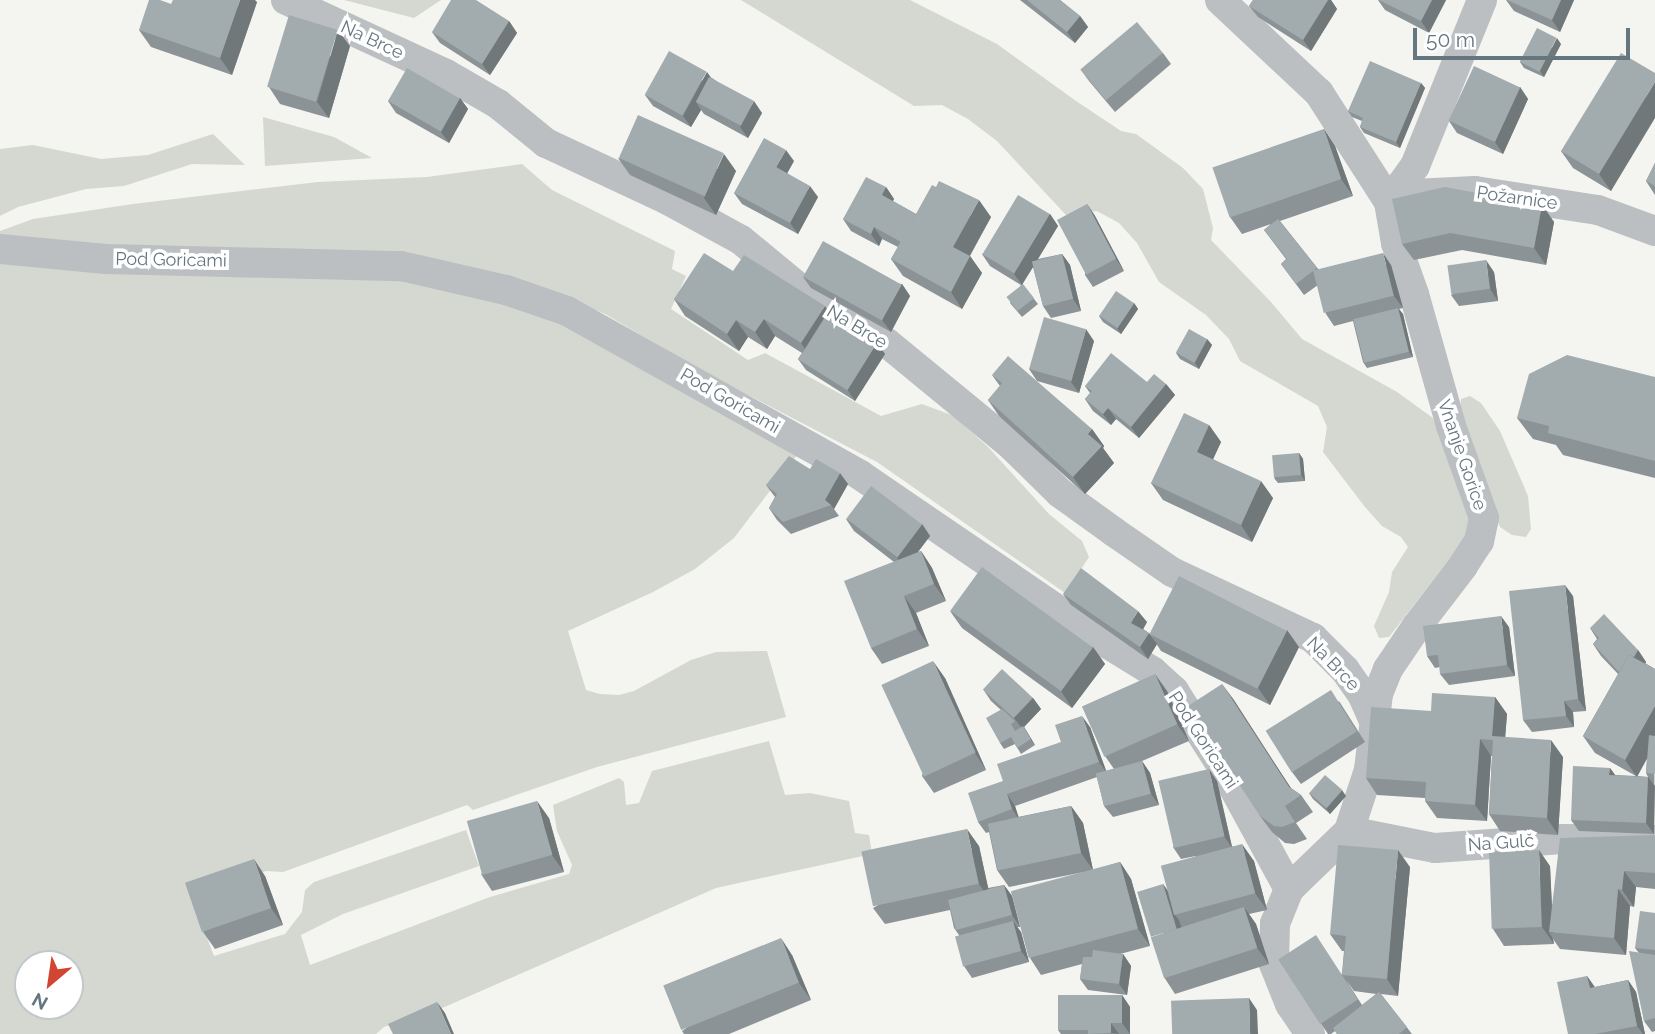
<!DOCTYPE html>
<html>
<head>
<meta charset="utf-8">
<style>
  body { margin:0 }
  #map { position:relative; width:1655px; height:1034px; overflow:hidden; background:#f4f4f0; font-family:Raleway,sans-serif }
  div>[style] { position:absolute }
  .green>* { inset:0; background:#d4d8d0 }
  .street>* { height:30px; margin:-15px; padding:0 15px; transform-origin:15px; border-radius:15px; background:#bbbfc2 }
  .wall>* { inset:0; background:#8b9396 }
  .shaded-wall>* { inset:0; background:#71787a }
  .building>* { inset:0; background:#a2abae; transform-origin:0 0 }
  span { translate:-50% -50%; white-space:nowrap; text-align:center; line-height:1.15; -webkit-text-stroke:7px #fff; paint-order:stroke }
  .street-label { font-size:18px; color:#66767f }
  .north { position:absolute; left:14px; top:950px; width:70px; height:70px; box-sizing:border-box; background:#fff; border:2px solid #c2c8cc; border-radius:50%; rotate:209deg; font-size:19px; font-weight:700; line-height:28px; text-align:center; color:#66767f }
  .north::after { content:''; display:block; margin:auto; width:24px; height:32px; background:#d24532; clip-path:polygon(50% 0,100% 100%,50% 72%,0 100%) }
  .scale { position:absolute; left:1413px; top:28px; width:217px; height:32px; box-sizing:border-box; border:4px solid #66767f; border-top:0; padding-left:9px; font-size:21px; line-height:24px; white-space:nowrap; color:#66767f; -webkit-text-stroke:5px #fff; paint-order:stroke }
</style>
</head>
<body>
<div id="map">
  <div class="green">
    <div style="clip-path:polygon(344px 0,441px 0,414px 18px)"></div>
    <div style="clip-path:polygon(741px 0,910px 0,997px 44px,1076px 101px,1121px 131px,1136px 134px,1183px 168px,1203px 189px,1213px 228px,1211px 240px,1271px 302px,1302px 339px,1397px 392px,1433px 418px,1458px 479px,1469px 519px,1465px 539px,1389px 637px,1379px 638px,1374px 626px,1389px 592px,1392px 572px,1408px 547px,1401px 537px,1382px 526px,1365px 507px,1323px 452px,1327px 427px,1318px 406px,1240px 361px,1229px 339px,1206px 315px,1159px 282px,1137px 243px,1119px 223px,1097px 211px,1066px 215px,997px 141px,968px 119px,942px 105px,914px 106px)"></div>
    <div style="clip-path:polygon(263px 117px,334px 137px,372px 158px,265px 166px)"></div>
    <div style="clip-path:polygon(213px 134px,245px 165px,192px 164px,124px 186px,86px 189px,18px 207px,0 216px,0 149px,33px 145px,101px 159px,148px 155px)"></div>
    <div style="clip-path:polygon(522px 164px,552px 190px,675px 251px,672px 269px,686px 276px,671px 309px,748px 360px,765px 353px,881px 416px,922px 404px,954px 416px,989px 448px,1049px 514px,1082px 541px,1089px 557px,1065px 593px,877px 462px,704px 372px,605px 314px,567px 298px,178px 248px,0 239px,0 231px,33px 219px,133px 204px,318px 182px,427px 177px)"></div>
    <div style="clip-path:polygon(evenodd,0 263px,407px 280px,549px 316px,798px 454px,734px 538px,695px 569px,653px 592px,568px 631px,586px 690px,600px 694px,619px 695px,634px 691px,691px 660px,716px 652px,767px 651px,786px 717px,597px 767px,473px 810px,467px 805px,283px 872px,266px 871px,192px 899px,214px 956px,285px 934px,302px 912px,305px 890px,314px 882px,466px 830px,479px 866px,343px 914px,301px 935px,310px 965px,490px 897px,569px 874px,572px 865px,557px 831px,553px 805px,619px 778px,624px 782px,626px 805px,639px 803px,652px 771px,769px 741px,785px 795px,810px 793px,849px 801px,855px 833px,869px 835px,872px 854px,716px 888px,440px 1009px,384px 1027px,376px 1034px,0 1034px,0 263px,28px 964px,70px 964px,70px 1006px,28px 1006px,28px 964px)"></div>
    <div style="clip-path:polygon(1470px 396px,1481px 403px,1500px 431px,1528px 496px,1531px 529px,1526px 537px,1512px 535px,1500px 527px,1490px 502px,1460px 411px,1461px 399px)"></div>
  </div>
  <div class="street">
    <div style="left:286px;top:0;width:176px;rotate:24.8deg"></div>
    <div style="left:446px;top:74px;width:60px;rotate:30deg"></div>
    <div style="left:498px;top:104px;width:62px;rotate:39.1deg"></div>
    <div style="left:546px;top:143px;width:135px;rotate:25deg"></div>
    <div style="left:668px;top:200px;width:83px;rotate:28.7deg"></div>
    <div style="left:741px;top:240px;width:96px;rotate:39.5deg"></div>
    <div style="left:815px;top:301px;width:83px;rotate:30.3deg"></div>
    <div style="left:887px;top:343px;width:159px;rotate:39.4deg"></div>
    <div style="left:1010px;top:444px;width:70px;rotate:44.4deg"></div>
    <div style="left:1060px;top:493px;width:67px;rotate:35.8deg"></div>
    <div style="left:1114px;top:532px;width:70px;rotate:34.6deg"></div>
    <div style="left:1172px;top:572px;width:156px;rotate:25.1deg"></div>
    <div style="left:1313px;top:638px;width:45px;rotate:45deg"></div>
    <div style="left:1345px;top:670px;width:29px;rotate:55deg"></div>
    <div style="left:1362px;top:694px;width:32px;rotate:66deg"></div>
    <div style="left:1220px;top:0;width:136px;rotate:43.2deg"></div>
    <div style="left:1319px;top:93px;width:130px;rotate:57.3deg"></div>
    <div style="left:1389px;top:202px;width:42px;rotate:80.3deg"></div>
    <div style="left:1396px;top:243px;width:54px;rotate:70.6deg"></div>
    <div style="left:1414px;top:294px;width:137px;rotate:74.3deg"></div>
    <div style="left:1451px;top:426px;width:98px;rotate:70.3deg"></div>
    <div style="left:1484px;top:518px;width:24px;rotate:102deg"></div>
    <div style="left:1479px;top:541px;width:30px;rotate:123deg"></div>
    <div style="left:1463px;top:566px;width:76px;rotate:127.5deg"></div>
    <div style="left:1417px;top:626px;width:52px;rotate:124deg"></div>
    <div style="left:1388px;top:669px;width:27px;rotate:112deg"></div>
    <div style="left:1378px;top:694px;width:77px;rotate:96.8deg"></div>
    <div style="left:1369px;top:770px;width:64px;rotate:108.2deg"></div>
    <div style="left:1349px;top:831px;width:83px;rotate:136deg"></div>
    <div style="left:1289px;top:889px;width:37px;rotate:112deg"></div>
    <div style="left:1275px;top:923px;width:41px;rotate:91.4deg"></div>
    <div style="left:1274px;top:964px;width:43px;rotate:68.2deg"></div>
    <div style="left:1290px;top:1004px;width:36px;rotate:56deg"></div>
    <div style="left:1389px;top:202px;width:25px;rotate:-18deg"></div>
    <div style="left:1413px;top:194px;width:62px;rotate:-2.8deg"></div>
    <div style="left:1475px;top:191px;width:124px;rotate:8.8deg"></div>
    <div style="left:1598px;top:210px;width:61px;rotate:20.2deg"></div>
    <div style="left:1389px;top:202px;width:44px;rotate:-54.2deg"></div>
    <div style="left:1415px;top:166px;width:179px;rotate:-68deg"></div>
    <div style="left:0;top:249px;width:106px;rotate:5.4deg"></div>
    <div style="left:106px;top:259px;width:295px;rotate:1.4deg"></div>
    <div style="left:401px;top:266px;width:108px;rotate:12.9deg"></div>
    <div style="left:506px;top:290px;width:65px;rotate:19deg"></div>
    <div style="left:567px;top:311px;width:336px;rotate:29.2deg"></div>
    <div style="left:860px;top:475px;width:300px;rotate:34.3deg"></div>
    <div style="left:1108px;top:644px;width:52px;rotate:31.5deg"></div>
    <div style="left:1152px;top:671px;width:30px;rotate:42deg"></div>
    <div style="left:1174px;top:691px;width:91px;rotate:57.5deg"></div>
    <div style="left:1223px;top:768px;width:138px;rotate:61.4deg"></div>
    <div style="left:1349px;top:831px;width:88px;rotate:11.2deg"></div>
    <div style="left:1435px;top:848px;width:128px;rotate:-4deg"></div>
    <div style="left:1563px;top:839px;width:92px;rotate:0.6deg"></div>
  </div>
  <div class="wall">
    <div style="clip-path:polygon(1020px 0,1060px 0,1080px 16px,1088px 27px,1075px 43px)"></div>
    <div style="clip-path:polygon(1253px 0,1331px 0,1337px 9px,1311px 51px,1258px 17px,1249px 6px)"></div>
    <div style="clip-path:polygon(1378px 0,1446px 0,1429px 33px,1385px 10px)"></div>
    <div style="clip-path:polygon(1506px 0,1574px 0,1560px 32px,1514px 11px)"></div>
    <div style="clip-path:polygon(257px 2px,232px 75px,151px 47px,139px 30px)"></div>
    <div style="clip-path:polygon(509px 21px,517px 33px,490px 75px,440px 43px,432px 32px)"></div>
    <div style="clip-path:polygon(1561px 44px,1544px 77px,1524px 68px,1520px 62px)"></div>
    <div style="clip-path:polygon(350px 46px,329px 118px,280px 104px,269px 87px)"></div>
    <div style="clip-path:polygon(1163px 53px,1171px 64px,1115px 112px,1089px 81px,1081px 70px)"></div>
    <div style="clip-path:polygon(1655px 73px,1611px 191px,1573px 168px,1561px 151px)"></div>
    <div style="clip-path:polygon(712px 78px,762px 113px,748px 138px,704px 114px,701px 110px,691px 127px,653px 106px,645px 95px)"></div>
    <div style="clip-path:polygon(1421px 83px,1425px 88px,1400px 148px,1364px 133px,1360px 127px,1362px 121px,1352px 117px,1348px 111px)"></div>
    <div style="clip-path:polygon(1520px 87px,1528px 99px,1503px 154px,1457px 133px,1449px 121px)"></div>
    <div style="clip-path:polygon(460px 98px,468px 109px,449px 143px,396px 113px,388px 101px)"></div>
    <div style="clip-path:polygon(1324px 129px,1335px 146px,1353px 196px,1280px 221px,1319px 270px,1391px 265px,1403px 308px,1399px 309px,1403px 314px,1413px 357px,1367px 368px,1363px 362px,1353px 321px,1334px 326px,1326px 314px,1318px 285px,1304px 295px,1281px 264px,1286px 259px,1264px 230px,1271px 224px,1242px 234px,1230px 217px)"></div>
    <div style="clip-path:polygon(618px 158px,736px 171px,716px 215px,630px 175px)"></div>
    <div style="clip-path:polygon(794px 161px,787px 173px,818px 197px,798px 234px,742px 204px,734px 193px)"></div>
    <div style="clip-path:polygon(1655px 163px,1655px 195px,1646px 181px)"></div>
    <div style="clip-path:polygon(886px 187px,894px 199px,893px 201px,916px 214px,991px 217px,970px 256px,982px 273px,962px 309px,903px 276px,891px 259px,898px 247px,882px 239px,879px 246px,851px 231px,843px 219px)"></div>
    <div style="clip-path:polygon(1087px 204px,1095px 216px,1124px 271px,1093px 287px,1085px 275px)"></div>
    <div style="clip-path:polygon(1542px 205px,1554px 222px,1546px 265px,1462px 250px,1414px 260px,1402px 244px)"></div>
    <div style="clip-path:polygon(1050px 214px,1058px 226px,1038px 259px,1062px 254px,1070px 265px,1081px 311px,1051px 318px,1043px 306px,1033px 267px,1022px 284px,1038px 304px,1022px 317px,1010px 303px,1021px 285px,990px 266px,982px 254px)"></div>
    <div style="clip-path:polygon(733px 271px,828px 312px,877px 343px,885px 354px,855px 401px,806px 370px,798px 359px,802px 353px,775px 336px,767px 349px,748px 337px,739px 351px,685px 316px,674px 299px)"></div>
    <div style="clip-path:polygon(1494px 272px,1498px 301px,1459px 306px,1451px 295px)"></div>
    <div style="clip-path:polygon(803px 277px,902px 284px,910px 296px,891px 332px,811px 288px)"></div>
    <div style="clip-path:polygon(1134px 303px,1138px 309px,1121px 334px,1103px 322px,1099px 316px)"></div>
    <div style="clip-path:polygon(1207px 339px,1212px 345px,1199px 369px,1180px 359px,1176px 353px)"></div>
    <div style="clip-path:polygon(1094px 341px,1079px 393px,1037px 381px,1029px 369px)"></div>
    <div style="clip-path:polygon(992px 375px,1092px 429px,1104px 446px,1103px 448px,1114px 463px,1085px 494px,999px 416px,988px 400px,1000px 386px)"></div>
    <div style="clip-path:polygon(1655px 377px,1655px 478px,1563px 455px,1556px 445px,1533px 439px,1517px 418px)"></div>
    <div style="clip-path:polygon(1147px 382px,1166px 384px,1175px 395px,1139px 438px,1116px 419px,1111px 425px,1093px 411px,1085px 399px,1090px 393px,1085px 386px)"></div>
    <div style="clip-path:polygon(1209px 425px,1221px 442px,1213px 459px,1273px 498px,1252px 542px,1163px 500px,1151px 483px)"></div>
    <div style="clip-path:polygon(1299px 453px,1303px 459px,1305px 481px,1278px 483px,1274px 478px)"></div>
    <div style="clip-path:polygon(810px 469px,848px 484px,834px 509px,839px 516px,791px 534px,777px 520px,769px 508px,775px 497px,766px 485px)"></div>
    <div style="clip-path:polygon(846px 519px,922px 524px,930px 536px,918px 552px,921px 551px,932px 568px,946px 601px,916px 613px,929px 646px,882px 664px,871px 648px,894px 562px,854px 531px)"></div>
    <div style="clip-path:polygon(1063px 594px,1147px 622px,1143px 629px,1149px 633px,1157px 644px,1148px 659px,1071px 605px)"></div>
    <div style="clip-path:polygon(1573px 596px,1586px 711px,1573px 712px,1574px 727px,1532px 732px,1523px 720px)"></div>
    <div style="clip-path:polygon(950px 611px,1093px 647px,1105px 664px,1072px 708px,962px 628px)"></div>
    <div style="clip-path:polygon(1509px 627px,1515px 676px,1449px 685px,1440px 674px,1440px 667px,1435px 668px,1427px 656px)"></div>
    <div style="clip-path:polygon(evenodd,1590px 628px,1638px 650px,1646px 662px,1645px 663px,1655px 669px,1654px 834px,1579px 831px,1571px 820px,1610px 768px,1615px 775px,1636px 776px,1595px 753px,1583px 736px,1618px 674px,1601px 656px,1593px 644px,1597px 639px,1590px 628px,1647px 758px,1646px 773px,1648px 777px,1637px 776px,1647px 758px)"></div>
    <div style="clip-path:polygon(1150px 634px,1299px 647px,1270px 705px,1161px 651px)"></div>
    <div style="clip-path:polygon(945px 678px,986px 770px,934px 793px,922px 776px)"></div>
    <div style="clip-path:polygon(1222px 684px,1291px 788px,1301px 795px,1313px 812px,1296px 823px,1307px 839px,1294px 844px,1285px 843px,1272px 832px,1260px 816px)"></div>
    <div style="clip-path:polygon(983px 689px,1033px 698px,1041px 709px,1024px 727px,1035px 745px,1021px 754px,1015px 744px,1004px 749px,1000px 743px,1001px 710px,991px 701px)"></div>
    <div style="clip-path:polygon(1167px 691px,1189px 741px,1142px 761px,1150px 773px,1159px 805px,1113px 817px,1104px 806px,1097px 777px,1015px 806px,1018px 817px,1071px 806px,1083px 823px,1093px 870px,1120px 862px,1131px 879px,1150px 946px,1120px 954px,1123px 954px,1131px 966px,1127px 995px,1088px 990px,1080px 979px,1082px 964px,1041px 975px,1030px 958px,1084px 872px,1009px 887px,997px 870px,989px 832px,986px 833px,978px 822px,1003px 781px,1061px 742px,1090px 727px,1106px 771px,1114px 769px,1105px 756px)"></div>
    <div style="clip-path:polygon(1495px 697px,1507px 714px,1505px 737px,1563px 757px,1558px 835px,1500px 831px,1489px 814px,1492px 756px,1491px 756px,1487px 821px,1437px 818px,1425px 801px,1425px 798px,1377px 795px,1366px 778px,1431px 711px)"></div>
    <div style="clip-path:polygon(1339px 701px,1365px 742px,1301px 784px,1292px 772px)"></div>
    <div style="clip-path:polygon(1217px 781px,1232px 846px,1254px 861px,1267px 910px,1249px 914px,1256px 924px,1269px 964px,1175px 994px,1164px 977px,1163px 884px,1168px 891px,1196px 856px,1181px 859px,1173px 847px)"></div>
    <div style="clip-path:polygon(1309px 793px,1346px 796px,1330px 814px,1313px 799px)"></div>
    <div style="clip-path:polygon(549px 818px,564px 872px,492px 891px,481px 874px)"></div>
    <div style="clip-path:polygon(1655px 835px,1655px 889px,1636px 887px,1634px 907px,1630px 906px,1626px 955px,1560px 949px,1553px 939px,1554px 944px,1504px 946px,1493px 929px,1550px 866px,1552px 905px)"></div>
    <div style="clip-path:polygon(979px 846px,988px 888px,1004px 885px,1012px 896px,1020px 927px,1017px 927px,1021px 932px,1029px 962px,972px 978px,964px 966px,959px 935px,954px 928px,950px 910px,885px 924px,873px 908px)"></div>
    <div style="clip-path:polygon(evenodd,1410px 867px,1398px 996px,1381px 994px,1412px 1034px,1337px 1034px,1335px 1031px,1331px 1034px,1328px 1034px,1279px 960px,1342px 974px,1344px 951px,1342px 951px,1330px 934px,1410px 867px,1346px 980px,1354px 991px,1376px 994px,1362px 1005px,1346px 980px)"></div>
    <div style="clip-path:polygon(265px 876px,283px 925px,215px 949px,203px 932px)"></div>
    <div style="clip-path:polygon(1655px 913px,1655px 1031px,1652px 1032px,1644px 1021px,1639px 953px,1635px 948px)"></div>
    <div style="clip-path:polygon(792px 955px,811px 1000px,729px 1034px,684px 1034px,682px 1031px)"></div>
    <div style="clip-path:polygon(1587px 976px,1595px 987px,1628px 980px,1636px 992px,1645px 1034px,1568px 1034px)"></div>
    <div style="clip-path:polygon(1122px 995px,1130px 1007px,1130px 1034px,1061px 1034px,1058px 1030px)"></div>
  </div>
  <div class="shaded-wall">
    <div style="clip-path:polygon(240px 0,255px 0,257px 2px,232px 75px,220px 58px)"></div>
    <div style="clip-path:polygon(1328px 0,1331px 0,1337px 9px,1311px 51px,1303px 40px)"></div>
    <div style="clip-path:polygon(1432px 0,1446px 0,1429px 33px,1421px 21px)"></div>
    <div style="clip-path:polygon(1561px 0,1574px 0,1560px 32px,1552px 20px)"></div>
    <div style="clip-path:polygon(1080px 16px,1088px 27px,1075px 43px,1067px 32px)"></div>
    <div style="clip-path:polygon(509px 21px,517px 33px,490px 75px,482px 64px)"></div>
    <div style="clip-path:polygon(338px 30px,350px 46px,329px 118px,317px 102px)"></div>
    <div style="clip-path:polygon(1557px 38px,1561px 44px,1544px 77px,1540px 71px)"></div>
    <div style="clip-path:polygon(707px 72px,715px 83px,696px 102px,701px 110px,691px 127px,683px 116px)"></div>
    <div style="clip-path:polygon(1655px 82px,1655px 118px,1611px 191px,1599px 174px)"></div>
    <div style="clip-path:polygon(1421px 83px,1425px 88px,1400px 148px,1396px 142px)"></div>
    <div style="clip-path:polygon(1520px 87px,1528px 99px,1503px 154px,1495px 142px)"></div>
    <div style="clip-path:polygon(460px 98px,468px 109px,449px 143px,441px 132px)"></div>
    <div style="clip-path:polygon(754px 101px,762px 113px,748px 138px,740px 127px)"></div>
    <div style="clip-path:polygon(1324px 129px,1335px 146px,1353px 196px,1341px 179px)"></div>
    <div style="clip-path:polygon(786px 150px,794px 161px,784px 179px,776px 167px)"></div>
    <div style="clip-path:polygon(724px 154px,736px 171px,716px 215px,704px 198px)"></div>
    <div style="clip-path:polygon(810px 186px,818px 197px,798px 234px,790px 223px)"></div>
    <div style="clip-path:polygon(886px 187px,894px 199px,890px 206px,882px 195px)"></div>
    <div style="clip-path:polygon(979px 200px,991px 217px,965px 264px,953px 247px)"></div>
    <div style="clip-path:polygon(1087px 204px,1095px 216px,1124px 271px,1116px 259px)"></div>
    <div style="clip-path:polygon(1542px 205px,1554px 222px,1546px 265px,1534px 248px)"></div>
    <div style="clip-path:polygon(1050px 214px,1058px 226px,1022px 285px,1014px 274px)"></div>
    <div style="clip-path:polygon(874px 227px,882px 239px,879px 246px,871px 234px)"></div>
    <div style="clip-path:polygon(1383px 253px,1391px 265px,1403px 308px,1394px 296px)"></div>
    <div style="clip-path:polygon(1062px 254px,1070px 265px,1081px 311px,1073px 299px)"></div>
    <div style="clip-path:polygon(970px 256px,982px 273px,962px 309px,951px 292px)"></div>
    <div style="clip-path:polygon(1486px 260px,1494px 272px,1498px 301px,1490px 289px)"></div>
    <div style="clip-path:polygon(902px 284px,910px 296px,891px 332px,882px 320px)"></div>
    <div style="clip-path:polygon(1134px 303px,1138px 309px,1121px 334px,1117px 328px)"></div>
    <div style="clip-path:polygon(825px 306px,836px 323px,813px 360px,801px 343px)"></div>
    <div style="clip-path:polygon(1398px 308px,1403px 314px,1413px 357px,1409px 352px)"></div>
    <div style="clip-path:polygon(764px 319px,775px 336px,767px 349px,755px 332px)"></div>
    <div style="clip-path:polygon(736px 320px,748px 337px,739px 351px,727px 334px)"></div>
    <div style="clip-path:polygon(1086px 329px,1094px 341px,1079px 393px,1071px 382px)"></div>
    <div style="clip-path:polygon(1207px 339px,1212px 345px,1199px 369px,1195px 363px)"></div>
    <div style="clip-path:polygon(877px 343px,885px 354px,855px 401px,847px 389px)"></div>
    <div style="clip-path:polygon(1166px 384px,1175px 395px,1139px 438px,1131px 427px)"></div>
    <div style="clip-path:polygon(1108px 408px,1116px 419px,1111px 425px,1103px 414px)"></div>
    <div style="clip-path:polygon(1209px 425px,1221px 442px,1209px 468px,1197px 452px)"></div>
    <div style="clip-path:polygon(1092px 429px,1104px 446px,1103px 448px,1114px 463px,1085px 494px,1073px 477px,1088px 434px)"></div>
    <div style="clip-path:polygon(1299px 453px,1303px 459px,1305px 481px,1301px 475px)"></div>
    <div style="clip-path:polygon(840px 473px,848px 484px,834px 509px,831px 505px,825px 500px)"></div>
    <div style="clip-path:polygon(1261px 481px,1273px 498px,1252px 542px,1241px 525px)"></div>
    <div style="clip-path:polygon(922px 524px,930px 536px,905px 569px,897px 558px)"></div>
    <div style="clip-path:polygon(921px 551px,932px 568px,946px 601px,934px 584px)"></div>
    <div style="clip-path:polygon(1565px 585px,1573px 596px,1586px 711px,1578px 699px)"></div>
    <div style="clip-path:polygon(904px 596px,916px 613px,929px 646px,917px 629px)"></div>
    <div style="clip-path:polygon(1138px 611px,1147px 622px,1140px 635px,1131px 623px)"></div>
    <div style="clip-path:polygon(1501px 616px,1509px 627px,1515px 676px,1507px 665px)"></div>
    <div style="clip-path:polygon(1287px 630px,1299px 647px,1270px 705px,1258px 688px)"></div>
    <div style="clip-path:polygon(1149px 633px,1157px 644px,1148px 659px,1140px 647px)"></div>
    <div style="clip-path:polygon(1093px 647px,1105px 664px,1072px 708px,1061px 691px)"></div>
    <div style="clip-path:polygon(1638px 650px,1646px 662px,1631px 688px,1623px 676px)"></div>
    <div style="clip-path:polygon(933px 661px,945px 678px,986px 770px,975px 753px)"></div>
    <div style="clip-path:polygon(1155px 674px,1167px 691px,1189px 741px,1177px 724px)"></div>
    <div style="clip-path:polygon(1222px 684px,1234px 700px,1301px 804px,1289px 787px)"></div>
    <div style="clip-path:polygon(1495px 697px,1507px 714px,1504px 753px,1492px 736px)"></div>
    <div style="clip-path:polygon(1033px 698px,1041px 709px,1024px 727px,1035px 745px,1014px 718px)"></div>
    <div style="clip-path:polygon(1564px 701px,1573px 712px,1574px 727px,1566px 716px)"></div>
    <div style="clip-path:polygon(1655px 706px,1655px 744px,1637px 777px,1625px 760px)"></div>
    <div style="clip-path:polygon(1082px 716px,1090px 727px,1107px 773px,1099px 762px)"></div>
    <div style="clip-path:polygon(1480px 739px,1491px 756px,1487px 821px,1475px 805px)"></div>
    <div style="clip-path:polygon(1551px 740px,1563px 757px,1558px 835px,1547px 818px)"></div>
    <div style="clip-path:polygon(1142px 761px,1150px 773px,1159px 805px,1151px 794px)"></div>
    <div style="clip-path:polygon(1610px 768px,1618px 779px,1609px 775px)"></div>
    <div style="clip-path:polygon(1209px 769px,1217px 781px,1232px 848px,1224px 836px)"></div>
    <div style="clip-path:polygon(1648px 777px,1655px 786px,1654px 834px,1646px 823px)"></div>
    <div style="clip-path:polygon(1342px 790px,1346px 796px,1330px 814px,1326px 808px)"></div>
    <div style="clip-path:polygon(1007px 794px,1015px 806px,1020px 821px,1012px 809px)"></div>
    <div style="clip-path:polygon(537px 801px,549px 818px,564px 872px,552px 855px)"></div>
    <div style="clip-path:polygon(1071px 806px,1083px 823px,1093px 870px,1081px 853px)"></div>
    <div style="clip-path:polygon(967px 829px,979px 846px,991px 901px,979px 884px)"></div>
    <div style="clip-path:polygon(1242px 844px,1254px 861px,1267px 910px,1255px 893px)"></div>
    <div style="clip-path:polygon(1398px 850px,1410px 867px,1398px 996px,1387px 979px)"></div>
    <div style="clip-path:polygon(1539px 850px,1550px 866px,1553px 933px,1549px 932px,1553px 939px,1554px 944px,1542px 927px)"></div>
    <div style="clip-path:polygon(254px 859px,265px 876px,283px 925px,271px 908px)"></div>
    <div style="clip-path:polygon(1120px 862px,1131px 879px,1150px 946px,1138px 929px)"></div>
    <div style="clip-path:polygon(1624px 871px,1636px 887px,1634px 907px,1622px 890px)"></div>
    <div style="clip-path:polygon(1163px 884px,1171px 896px,1174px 914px,1179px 920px,1187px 946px,1178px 935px)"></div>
    <div style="clip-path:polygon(1004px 885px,1012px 896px,1020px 927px,1012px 915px)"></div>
    <div style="clip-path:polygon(1618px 889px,1630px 906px,1626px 955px,1614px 938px)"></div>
    <div style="clip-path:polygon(1244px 907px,1256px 924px,1269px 964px,1257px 948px)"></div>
    <div style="clip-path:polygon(1013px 921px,1021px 932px,1029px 962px,1021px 951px)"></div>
    <div style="clip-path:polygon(781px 938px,792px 955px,811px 1000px,799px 983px)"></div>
    <div style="clip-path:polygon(1123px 954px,1131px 966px,1127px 995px,1119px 984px)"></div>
    <div style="clip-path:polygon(1587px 976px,1595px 988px,1590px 988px)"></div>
    <div style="clip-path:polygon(1628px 980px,1636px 992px,1645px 1034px,1643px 1034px,1637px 1026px)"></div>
    <div style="clip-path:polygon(1122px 995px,1130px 1007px,1130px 1034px,1122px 1023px)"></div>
    <div style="clip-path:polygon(1249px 998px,1257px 1010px,1258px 1034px,1250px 1034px)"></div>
    <div style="clip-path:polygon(437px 1002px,445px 1013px,454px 1034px,451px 1034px)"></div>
    <div style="clip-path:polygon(1111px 1023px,1119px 1034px,1111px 1033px)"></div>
  </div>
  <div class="building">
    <div style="clip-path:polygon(149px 0,160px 0,171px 4px,173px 0,240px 0,220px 58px,139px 30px)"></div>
    <div style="clip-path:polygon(451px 0,476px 0,509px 21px,482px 64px,432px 32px)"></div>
    <div style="clip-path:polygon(1027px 0,1060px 0,1080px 16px,1067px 32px)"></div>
    <div style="clip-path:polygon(1253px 0,1328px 0,1303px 40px,1249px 6px)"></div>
    <div style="clip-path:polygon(1379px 0,1432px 0,1421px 21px)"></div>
    <div style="clip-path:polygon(1507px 0,1561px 0,1552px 20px)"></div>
    <div style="left:289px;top:15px;width:51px;height:75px;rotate:17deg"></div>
    <div style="left:1137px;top:22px;width:40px;height:74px;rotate:50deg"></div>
    <div style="left:1537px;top:28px;width:22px;height:38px;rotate:27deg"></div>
    <div style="left:669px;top:51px;width:43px;height:50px;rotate:29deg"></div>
    <div style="clip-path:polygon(1621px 53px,1655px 73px,1655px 82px,1599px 174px,1561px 151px)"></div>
    <div style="clip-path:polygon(1370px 61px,1421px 83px,1396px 142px,1360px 127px,1363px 118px,1348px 111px)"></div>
    <div style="left:1474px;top:66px;width:51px;height:60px;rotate:25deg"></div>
    <div style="left:407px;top:68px;width:61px;height:38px;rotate:30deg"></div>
    <div style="left:709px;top:77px;width:51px;height:28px;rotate:28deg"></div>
    <div style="left:638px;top:115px;width:94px;height:47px;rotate:24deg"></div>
    <div style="left:1324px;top:129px;width:53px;height:118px;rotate:71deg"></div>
    <div style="clip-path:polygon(764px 138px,786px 150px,776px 167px,810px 186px,790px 223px,734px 193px)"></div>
    <div style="clip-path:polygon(1655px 163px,1655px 186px,1646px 181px)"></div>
    <div style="clip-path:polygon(866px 177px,886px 187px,882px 195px,916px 214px,901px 242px,874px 227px,871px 234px,843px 219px)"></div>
    <div style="clip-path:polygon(939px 181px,979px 200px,953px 247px,970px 256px,951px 292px,891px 259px,932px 185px,936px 187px)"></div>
    <div style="clip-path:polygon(1445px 187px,1542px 205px,1534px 248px,1450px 233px,1402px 244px,1392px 199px)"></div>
    <div style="left:1018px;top:195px;width:37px;height:69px;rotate:31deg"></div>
    <div style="left:1087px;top:204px;width:62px;height:34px;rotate:62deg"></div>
    <div style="clip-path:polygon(1278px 219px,1317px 268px,1296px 284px,1281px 264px,1287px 259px,1264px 230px)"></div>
    <div style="left:823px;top:241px;width:90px;height:41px;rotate:29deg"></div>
    <div style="clip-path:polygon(704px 253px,733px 271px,744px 255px,825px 306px,801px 343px,764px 319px,755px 332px,736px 320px,727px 334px,674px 299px)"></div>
    <div style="left:1383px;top:253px;width:44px;height:72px;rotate:76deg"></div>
    <div style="left:1062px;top:254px;width:46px;height:31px;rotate:76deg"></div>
    <div style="left:1486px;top:260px;width:29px;height:39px;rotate:82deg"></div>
    <div style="left:1023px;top:284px;width:18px;height:21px;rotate:52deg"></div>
    <div style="left:1116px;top:291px;width:22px;height:30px;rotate:34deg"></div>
    <div style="left:1398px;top:308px;width:45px;height:46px;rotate:76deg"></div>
    <div style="left:828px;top:312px;width:58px;height:56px;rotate:32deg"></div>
    <div style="left:1044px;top:317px;width:44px;height:54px;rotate:16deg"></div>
    <div style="left:1189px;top:329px;width:21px;height:27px;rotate:29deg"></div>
    <div style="clip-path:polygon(1111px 353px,1147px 382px,1154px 374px,1166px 384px,1131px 427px,1108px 408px,1103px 414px,1085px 399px,1092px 391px,1085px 386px)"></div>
    <div style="clip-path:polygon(1567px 355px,1655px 377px,1655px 461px,1548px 433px,1549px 426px,1517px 418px,1529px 374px)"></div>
    <div style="clip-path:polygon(1008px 356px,1092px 429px,1088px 434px,1102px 446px,1073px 477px,988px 400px,1002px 383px,992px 375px)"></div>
    <div style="clip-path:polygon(1184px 413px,1209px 425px,1197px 452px,1261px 481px,1241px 525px,1151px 483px)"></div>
    <div style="left:1299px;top:453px;width:22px;height:27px;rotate:85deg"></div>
    <div style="clip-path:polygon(789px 456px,810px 469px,816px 459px,840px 473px,825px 500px,831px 505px,783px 522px,769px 508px,777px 494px,766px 485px)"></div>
    <div style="left:871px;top:486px;width:64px;height:41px;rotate:37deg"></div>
    <div style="clip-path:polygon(921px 551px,934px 584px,904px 596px,917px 629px,871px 648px,844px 581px)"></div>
    <div style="left:982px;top:567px;width:137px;height:54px;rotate:36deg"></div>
    <div style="clip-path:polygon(1081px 568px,1138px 611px,1131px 623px,1149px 633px,1140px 647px,1063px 594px)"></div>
    <div style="left:1179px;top:576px;width:121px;height:65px;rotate:27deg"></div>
    <div style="clip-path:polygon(1565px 585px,1578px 699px,1564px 701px,1566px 716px,1523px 720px,1509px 591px)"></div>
    <div style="clip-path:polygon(1604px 614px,1638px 650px,1634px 657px,1629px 655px,1619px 672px,1593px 644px,1599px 638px,1590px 628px)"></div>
    <div style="clip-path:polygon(1501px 616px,1507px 665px,1440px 674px,1438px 655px,1427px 656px,1423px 626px)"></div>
    <div style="clip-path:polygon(1629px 655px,1655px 669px,1655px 706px,1625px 760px,1583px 736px)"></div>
    <div style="left:933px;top:661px;width:101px;height:57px;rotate:65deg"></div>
    <div style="left:1002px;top:669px;width:42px;height:28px;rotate:43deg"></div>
    <div style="left:1155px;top:674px;width:55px;height:80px;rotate:66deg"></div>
    <div style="clip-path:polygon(1222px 684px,1289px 787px,1301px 795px,1285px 806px,1295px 822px,1282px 827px,1274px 826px,1260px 816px,1188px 706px)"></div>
    <div style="left:1331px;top:690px;width:49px;height:77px;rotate:58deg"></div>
    <div style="clip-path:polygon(1432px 693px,1495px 697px,1492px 736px,1551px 740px,1547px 818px,1489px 814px,1493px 740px,1480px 739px,1475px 805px,1425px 801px,1426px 782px,1366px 778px,1371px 707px,1431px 711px)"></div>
    <div style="clip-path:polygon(1002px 709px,1015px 721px,1011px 724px,1015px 731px,1023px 726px,1031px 739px,1017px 748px,1011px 737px,1000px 743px,986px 718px)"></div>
    <div style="clip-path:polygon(1082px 716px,1099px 762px,1007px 794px,1012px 809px,978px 822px,968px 793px,1003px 781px,997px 764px,1061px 742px,1055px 725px)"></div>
    <div style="clip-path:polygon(1649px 735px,1655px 736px,1655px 774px,1646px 773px)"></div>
    <div style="left:1142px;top:761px;width:34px;height:48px;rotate:75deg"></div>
    <div style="clip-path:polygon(1573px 766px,1610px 768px,1609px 775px,1648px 777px,1646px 823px,1571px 820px)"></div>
    <div style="left:1209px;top:769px;width:69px;height:52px;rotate:77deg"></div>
    <div style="left:1325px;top:775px;width:23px;height:24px;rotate:41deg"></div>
    <div style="left:537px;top:801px;width:56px;height:73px;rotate:74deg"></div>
    <div style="left:1071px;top:806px;width:48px;height:85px;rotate:78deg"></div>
    <div style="left:967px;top:829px;width:56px;height:108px;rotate:78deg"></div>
    <div style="clip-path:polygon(1655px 835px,1655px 873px,1624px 871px,1622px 890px,1618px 889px,1614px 938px,1549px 932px,1560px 838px)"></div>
    <div style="left:1242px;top:844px;width:51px;height:84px;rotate:75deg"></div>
    <div style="clip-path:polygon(1338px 845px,1398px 850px,1387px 979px,1342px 975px,1346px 936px,1330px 934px)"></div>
    <div style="left:1539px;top:850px;width:77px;height:50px;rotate:88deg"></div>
    <div style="left:254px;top:859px;width:52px;height:73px;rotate:71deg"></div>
    <div style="left:1120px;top:862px;width:69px;height:113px;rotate:75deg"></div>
    <div style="left:1163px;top:884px;width:47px;height:27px;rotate:73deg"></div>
    <div style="left:1004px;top:885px;width:31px;height:58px;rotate:75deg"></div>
    <div style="left:1244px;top:907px;width:43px;height:98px;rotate:72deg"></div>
    <div style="clip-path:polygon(1640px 911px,1655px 913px,1655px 950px,1635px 948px)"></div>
    <div style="left:1013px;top:921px;width:31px;height:60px;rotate:75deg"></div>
    <div style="left:1316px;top:935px;width:77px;height:45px;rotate:57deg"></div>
    <div style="left:781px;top:938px;width:48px;height:127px;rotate:68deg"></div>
    <div style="clip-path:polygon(1093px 950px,1123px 954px,1119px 984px,1080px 979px,1083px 957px,1092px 957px)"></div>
    <div style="clip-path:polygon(1629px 951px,1655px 955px,1655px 1018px,1644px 1021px)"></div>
    <div style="clip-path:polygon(1587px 976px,1590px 988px,1628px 980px,1637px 1026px,1595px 1034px,1568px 1034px,1557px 982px)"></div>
    <div style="clip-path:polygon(1379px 992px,1407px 1027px,1399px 1034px,1337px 1034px,1333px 1028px)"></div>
    <div style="clip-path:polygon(1058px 995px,1122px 995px,1122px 1023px,1111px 1023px,1111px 1033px,1088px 1034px,1088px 1030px,1058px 1030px)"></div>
    <div style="left:1249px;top:998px;width:36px;height:78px;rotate:88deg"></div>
    <div style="clip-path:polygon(437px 1002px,451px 1034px,393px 1034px,388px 1024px)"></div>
  </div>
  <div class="street-label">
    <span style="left:372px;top:40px;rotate:25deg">Na Brce</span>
    <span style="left:1517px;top:198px;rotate:8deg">Požarnice</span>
    <span style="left:171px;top:260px;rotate:1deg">Pod Goricami</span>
    <span style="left:857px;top:327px;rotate:31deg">Na Brce</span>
    <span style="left:730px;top:401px;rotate:30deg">Pod Goricami</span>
    <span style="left:1462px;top:455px;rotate:71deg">Vnanje Gorice</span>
    <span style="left:1333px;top:664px;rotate:46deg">Na Brce</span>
    <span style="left:1203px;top:740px;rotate:57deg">Pod Goricami</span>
    <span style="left:1501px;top:843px;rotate:-4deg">Na Gulč</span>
  </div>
  <div class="north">N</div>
  <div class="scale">50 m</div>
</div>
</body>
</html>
